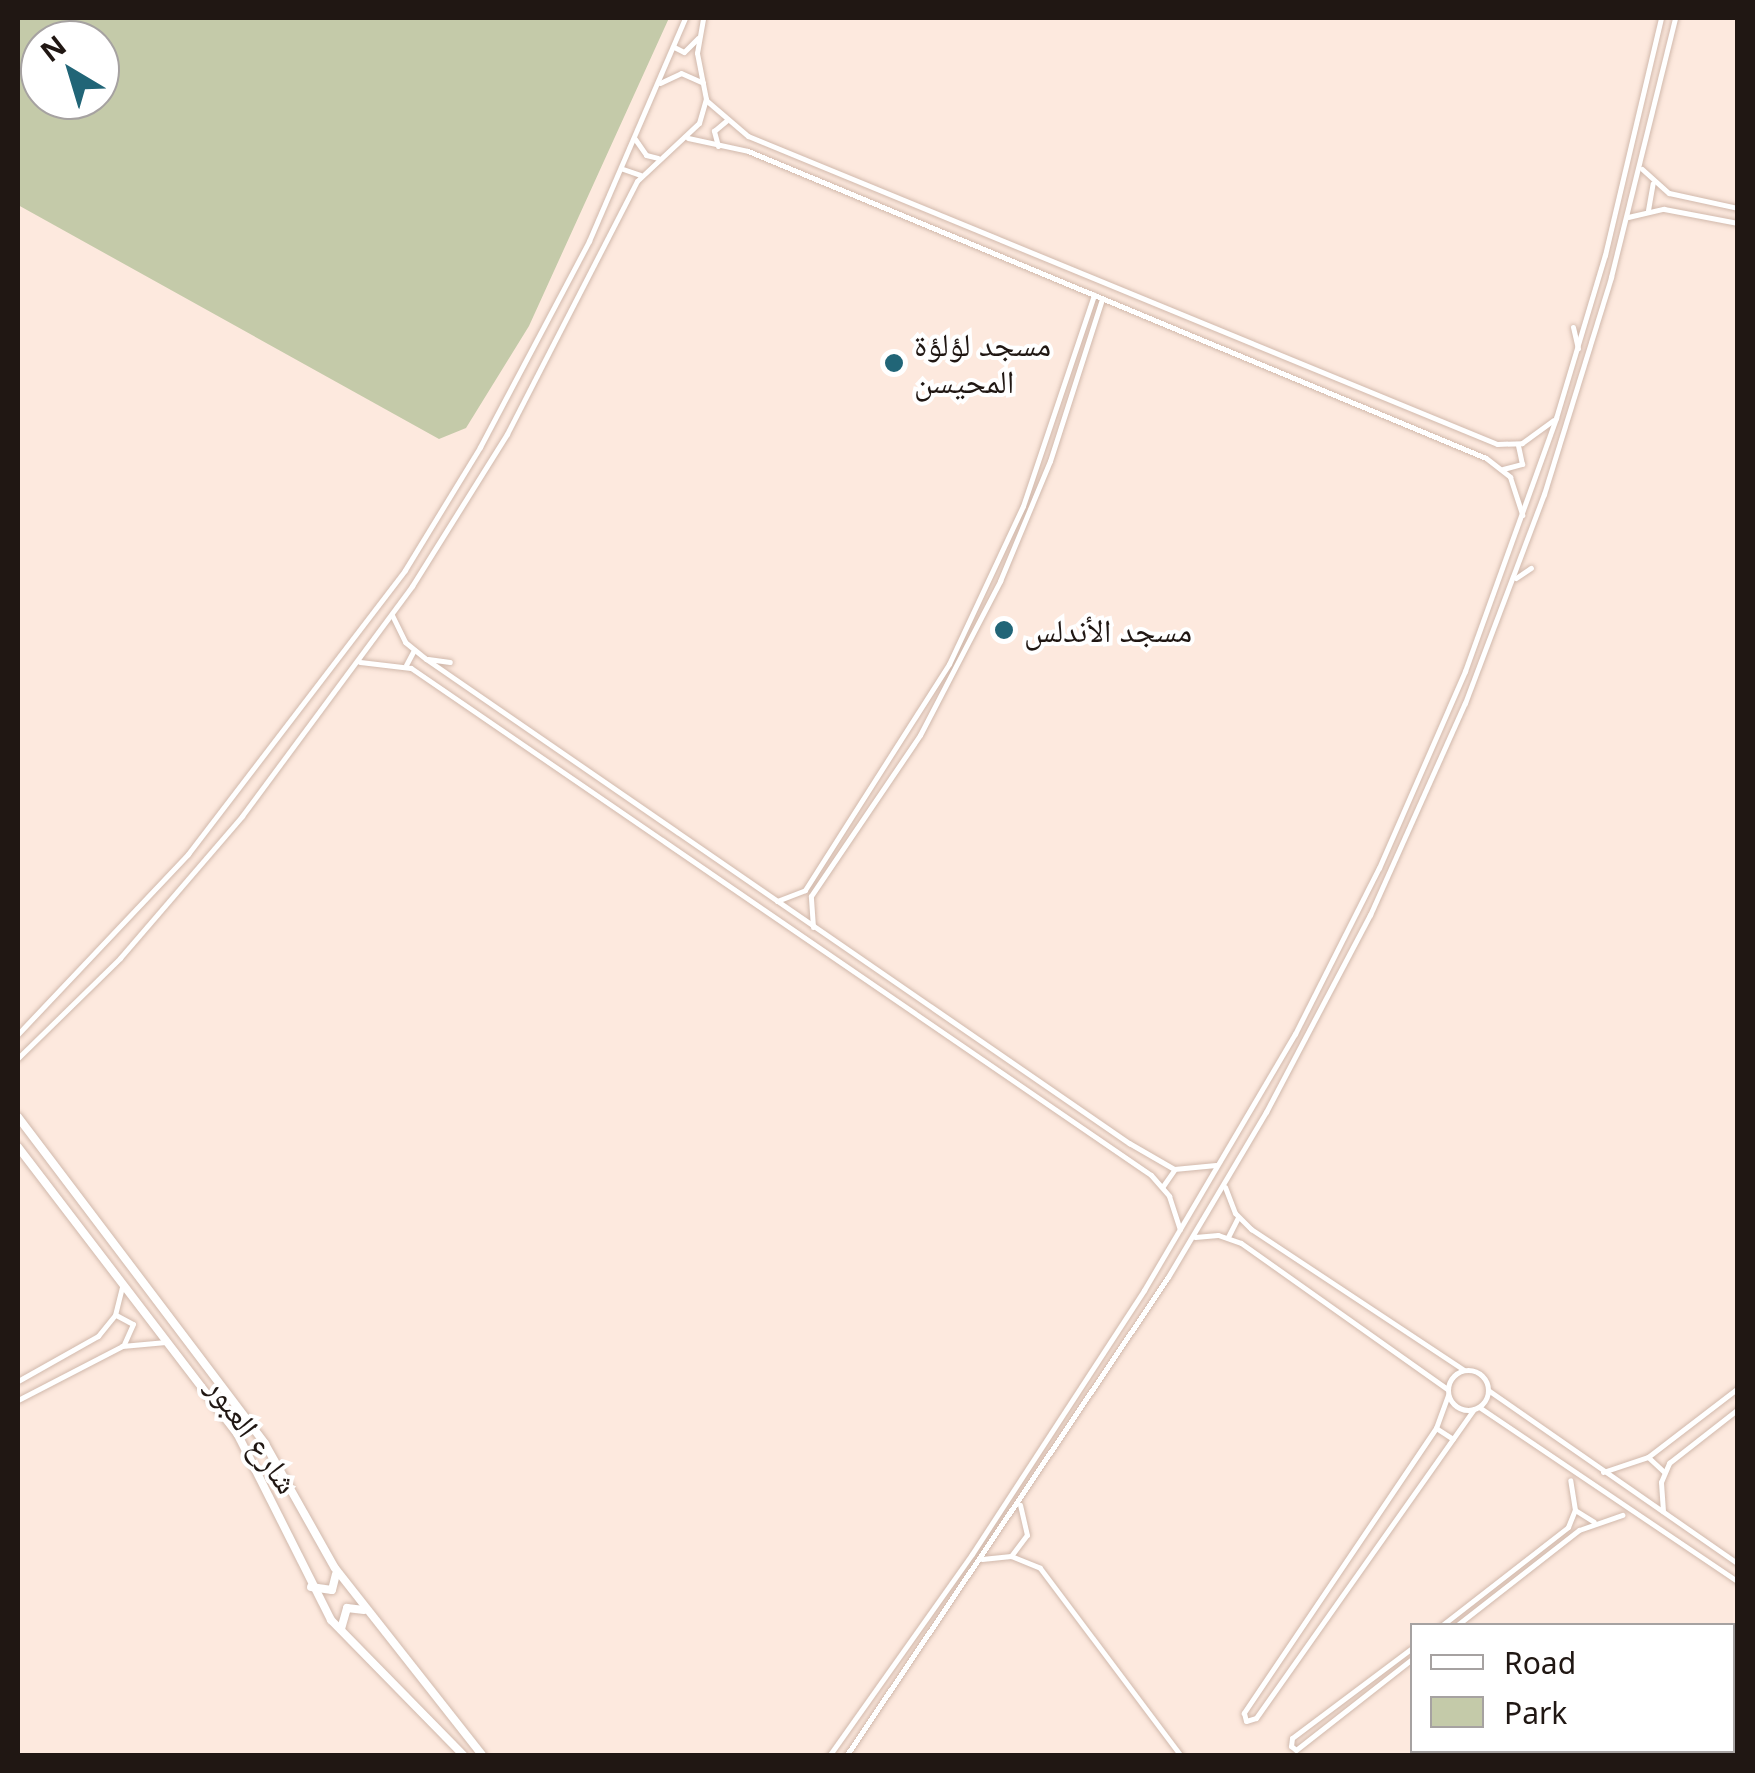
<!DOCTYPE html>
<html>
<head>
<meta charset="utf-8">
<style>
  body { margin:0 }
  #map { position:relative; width:1755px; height:1773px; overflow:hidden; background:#fde9de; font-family:"Noto Sans","Noto Naskh Arabic",sans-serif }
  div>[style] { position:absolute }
  .green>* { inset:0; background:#c4caa9 }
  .roads { filter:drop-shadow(0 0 2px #d1b9ac) drop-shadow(0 0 2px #d1b9ac) }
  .tertiary>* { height:5px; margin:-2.5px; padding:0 2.5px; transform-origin:2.5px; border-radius:2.5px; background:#fff }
  .tertiary>.ring { margin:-2.5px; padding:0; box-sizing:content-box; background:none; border:5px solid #fff; border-radius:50% }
  .primary>* { height:8px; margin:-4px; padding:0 4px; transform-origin:4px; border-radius:4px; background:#fff }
  .dots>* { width:28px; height:28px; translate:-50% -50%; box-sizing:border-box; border:5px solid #fff; border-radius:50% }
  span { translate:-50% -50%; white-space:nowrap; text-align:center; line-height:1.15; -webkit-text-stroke:8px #fff; paint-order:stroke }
  .poi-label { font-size:32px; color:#201713 }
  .left { translate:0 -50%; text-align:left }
  .street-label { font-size:32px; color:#201713 }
  .frame { position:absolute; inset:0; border:20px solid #201713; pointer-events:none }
  .legend { position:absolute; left:1410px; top:1623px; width:325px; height:130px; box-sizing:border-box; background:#fff; border:2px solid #a6a2a1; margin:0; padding:12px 18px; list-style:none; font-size:30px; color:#201713 }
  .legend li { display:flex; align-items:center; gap:20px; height:50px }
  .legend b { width:50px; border:2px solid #a6a2a1 }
  .north { position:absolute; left:20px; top:20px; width:100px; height:100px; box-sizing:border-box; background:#fff; border:2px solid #a6a2a1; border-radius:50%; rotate:322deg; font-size:28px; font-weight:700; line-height:40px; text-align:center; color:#201713 }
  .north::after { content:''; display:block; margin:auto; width:35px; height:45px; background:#216577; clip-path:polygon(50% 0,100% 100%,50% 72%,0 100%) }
</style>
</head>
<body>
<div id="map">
  <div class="green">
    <div style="clip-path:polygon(evenodd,18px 18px,669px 18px,529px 326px,466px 428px,439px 439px,18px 205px,18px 18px,100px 40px,100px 100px,40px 100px,40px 40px,100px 40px)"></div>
  </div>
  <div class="roads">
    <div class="tertiary">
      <div style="left:674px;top:47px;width:11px;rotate:27deg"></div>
      <div style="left:684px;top:52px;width:20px;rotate:-45deg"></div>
      <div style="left:660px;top:83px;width:23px;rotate:-25deg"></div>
      <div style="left:681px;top:73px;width:24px;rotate:24deg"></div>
      <div style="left:707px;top:101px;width:54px;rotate:40.5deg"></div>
      <div style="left:748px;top:136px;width:810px;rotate:22.35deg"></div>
      <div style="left:1497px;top:444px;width:25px;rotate:-2deg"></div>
      <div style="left:1522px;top:443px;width:39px;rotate:-36deg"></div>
      <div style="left:688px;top:138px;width:61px;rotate:12.2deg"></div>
      <div style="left:748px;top:151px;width:799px;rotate:22.59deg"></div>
      <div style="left:1486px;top:458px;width:31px;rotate:38deg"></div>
      <div style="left:1510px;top:477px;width:40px;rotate:72deg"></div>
      <div style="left:635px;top:139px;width:19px;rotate:55deg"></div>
      <div style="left:646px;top:155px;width:12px;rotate:14deg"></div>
      <div style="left:718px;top:146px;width:16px;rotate:-105deg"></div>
      <div style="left:714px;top:131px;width:16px;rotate:-40deg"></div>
      <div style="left:623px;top:169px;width:18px;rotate:19deg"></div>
      <div style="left:1642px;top:169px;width:36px;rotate:42deg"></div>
      <div style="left:1669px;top:193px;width:71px;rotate:12.3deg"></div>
      <div style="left:1648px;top:210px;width:27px;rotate:-80deg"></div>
      <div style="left:1628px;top:217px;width:37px;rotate:-13deg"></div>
      <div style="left:1664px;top:209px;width:75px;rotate:10.7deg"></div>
      <div style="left:1573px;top:327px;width:22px;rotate:77deg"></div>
      <div style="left:1503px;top:469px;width:20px;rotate:-15deg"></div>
      <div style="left:1522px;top:464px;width:19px;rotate:-102deg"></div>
      <div style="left:1516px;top:578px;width:18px;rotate:-34deg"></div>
      <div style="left:392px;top:615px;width:30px;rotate:64deg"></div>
      <div style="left:405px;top:642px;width:27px;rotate:39deg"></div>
      <div style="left:426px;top:659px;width:854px;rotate:34.55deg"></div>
      <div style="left:1129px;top:1143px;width:52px;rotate:30deg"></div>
      <div style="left:1174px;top:1169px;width:42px;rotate:-5.4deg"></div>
      <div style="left:428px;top:659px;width:22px;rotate:8deg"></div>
      <div style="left:360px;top:662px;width:51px;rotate:6.7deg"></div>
      <div style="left:411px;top:668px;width:897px;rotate:34.42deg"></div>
      <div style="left:1151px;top:1175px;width:28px;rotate:49deg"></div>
      <div style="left:1169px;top:1196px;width:35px;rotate:72deg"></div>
      <div style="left:406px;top:665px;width:17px;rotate:-62deg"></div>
      <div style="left:777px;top:901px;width:30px;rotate:-21deg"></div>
      <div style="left:805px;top:890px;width:268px;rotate:-57.5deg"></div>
      <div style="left:949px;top:664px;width:174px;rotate:-64.9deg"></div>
      <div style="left:1023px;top:506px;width:223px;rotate:-71.4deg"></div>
      <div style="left:813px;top:927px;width:31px;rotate:-94deg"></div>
      <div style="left:811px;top:896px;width:194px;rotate:-55.9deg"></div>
      <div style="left:920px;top:735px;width:174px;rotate:-62.5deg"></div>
      <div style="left:1000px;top:581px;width:130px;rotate:-67.4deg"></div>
      <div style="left:1050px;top:461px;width:170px;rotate:-72.2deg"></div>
      <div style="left:18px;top:1034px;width:248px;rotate:-46.6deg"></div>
      <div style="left:188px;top:854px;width:357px;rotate:-52.6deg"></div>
      <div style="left:405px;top:570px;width:144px;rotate:-58.6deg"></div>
      <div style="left:480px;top:447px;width:233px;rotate:-62.1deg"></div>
      <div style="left:589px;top:241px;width:243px;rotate:-66.7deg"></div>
      <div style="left:18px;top:1058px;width:143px;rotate:-44.4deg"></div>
      <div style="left:120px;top:958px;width:187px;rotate:-49.3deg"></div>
      <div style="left:242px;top:816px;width:286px;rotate:-53.5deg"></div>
      <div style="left:412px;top:586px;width:179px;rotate:-58deg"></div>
      <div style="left:507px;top:434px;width:284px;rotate:-62.8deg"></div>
      <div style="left:637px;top:181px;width:85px;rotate:-43.1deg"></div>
      <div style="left:699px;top:123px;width:25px;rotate:-74deg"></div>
      <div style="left:706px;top:99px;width:47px;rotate:-101.1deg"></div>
      <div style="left:697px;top:53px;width:36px;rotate:-80deg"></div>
      <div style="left:1163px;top:1186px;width:19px;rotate:-55deg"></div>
      <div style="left:1225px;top:1187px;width:28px;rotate:69deg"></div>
      <div style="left:1235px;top:1213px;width:23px;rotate:45deg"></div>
      <div style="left:1251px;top:1229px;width:255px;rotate:33.5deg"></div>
      <div style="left:1195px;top:1237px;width:23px;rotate:-5deg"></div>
      <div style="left:1218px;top:1235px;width:24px;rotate:19deg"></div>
      <div style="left:1241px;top:1243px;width:252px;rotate:35.3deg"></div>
      <div style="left:1228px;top:1237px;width:22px;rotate:-63deg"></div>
      <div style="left:116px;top:1315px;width:19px;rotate:28deg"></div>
      <div style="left:133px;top:1324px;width:22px;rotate:114deg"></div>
      <div class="ring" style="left:1448px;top:1370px;width:35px;height:35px"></div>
      <div style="left:18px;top:1381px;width:92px;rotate:-29.4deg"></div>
      <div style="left:98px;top:1336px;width:27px;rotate:-51deg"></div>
      <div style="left:115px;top:1315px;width:30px;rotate:-76deg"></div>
      <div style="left:1488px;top:1390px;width:305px;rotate:34.8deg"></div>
      <div style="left:1448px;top:1395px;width:35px;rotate:110deg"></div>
      <div style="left:1436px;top:1428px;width:344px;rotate:124deg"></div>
      <div style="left:1244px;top:1713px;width:8px;rotate:76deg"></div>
      <div style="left:1246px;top:1721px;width:10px;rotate:-17deg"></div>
      <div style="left:1256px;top:1718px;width:378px;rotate:-54.8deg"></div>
      <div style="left:18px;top:1400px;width:117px;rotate:-27.4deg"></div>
      <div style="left:122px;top:1346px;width:44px;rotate:-5.2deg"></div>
      <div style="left:1479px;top:1407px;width:313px;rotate:34deg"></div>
      <div style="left:1436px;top:1428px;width:20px;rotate:33deg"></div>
      <div style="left:1648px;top:1457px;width:22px;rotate:43deg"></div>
      <div style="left:1603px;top:1472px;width:47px;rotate:-18.4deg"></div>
      <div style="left:1648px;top:1457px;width:113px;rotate:-37.5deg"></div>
      <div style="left:1575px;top:1510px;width:22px;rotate:32deg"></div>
      <div style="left:1663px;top:1511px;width:29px;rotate:-94deg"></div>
      <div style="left:1661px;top:1482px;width:21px;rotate:-67deg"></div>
      <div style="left:1669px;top:1463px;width:88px;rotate:-38deg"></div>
      <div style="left:1011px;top:1556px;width:26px;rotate:-53deg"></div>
      <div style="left:1027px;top:1535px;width:31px;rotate:-103deg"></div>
      <div style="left:982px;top:1559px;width:29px;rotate:-6deg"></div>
      <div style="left:1011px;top:1556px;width:31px;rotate:22deg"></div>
      <div style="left:1040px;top:1568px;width:235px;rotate:53.1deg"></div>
      <div style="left:1441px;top:1626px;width:161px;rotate:-37.9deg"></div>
      <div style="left:1568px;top:1527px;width:18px;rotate:-68deg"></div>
      <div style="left:1575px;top:1510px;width:30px;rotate:-99deg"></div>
      <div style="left:1456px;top:1626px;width:156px;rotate:-38deg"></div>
      <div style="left:1579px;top:1530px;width:46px;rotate:-19.2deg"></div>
      <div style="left:1412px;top:1648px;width:150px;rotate:143.1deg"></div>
      <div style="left:1292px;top:1738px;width:8px;rotate:97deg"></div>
      <div style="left:1291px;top:1746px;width:6px;rotate:39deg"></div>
      <div style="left:1296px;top:1750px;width:147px;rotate:-38.1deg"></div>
      <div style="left:829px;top:1756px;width:247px;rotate:-54.7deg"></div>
      <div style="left:972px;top:1554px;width:315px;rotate:-56.9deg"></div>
      <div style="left:1144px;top:1290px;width:297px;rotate:-59.5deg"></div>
      <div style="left:1295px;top:1034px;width:186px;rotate:-63.2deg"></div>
      <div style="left:1379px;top:868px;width:215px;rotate:-66.4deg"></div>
      <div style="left:1465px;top:671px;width:269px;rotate:-70.2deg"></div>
      <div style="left:1556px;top:418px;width:170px;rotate:-73.3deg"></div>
      <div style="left:1605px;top:255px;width:244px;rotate:-76.7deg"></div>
      <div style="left:846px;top:1756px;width:577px;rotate:-56.09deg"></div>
      <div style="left:1168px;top:1277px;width:192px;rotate:-59.3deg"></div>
      <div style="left:1266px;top:1112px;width:223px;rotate:-62.2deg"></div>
      <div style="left:1370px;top:915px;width:232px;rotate:-65.9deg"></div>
      <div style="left:1465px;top:703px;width:223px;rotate:-69.3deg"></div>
      <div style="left:1544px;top:494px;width:227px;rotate:-72.8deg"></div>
      <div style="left:1611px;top:277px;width:267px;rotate:-76.1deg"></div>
    </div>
    <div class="primary">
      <div style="left:18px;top:1117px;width:410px;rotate:52.9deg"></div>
      <div style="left:265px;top:1444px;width:142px;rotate:60.6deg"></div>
      <div style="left:335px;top:1568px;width:239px;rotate:51.8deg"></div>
      <div style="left:18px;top:1147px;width:362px;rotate:52.6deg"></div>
      <div style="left:238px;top:1435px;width:207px;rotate:63.3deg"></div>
      <div style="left:331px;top:1620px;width:190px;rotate:45.6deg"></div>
      <div style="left:311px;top:1587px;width:21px;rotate:8deg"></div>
      <div style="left:332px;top:1590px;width:16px;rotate:-76deg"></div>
      <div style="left:341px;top:1629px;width:22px;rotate:-74deg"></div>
      <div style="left:347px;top:1608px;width:17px;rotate:7deg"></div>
    </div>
  </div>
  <div class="dots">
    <div style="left:894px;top:363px;background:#216577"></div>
    <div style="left:1004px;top:630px;background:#216577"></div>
  </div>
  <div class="poi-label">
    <span class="left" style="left:914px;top:363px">مسجد لؤلؤة<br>المحيسن</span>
    <span class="left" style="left:1024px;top:630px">مسجد الأندلس</span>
  </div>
  <div class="street-label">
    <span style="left:253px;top:1435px;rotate:55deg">شارع العبور</span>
  </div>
  <div class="frame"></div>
  <ul class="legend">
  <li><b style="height:12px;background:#fff"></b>Road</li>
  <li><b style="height:28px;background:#c4caa9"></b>Park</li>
  </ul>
  <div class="north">N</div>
</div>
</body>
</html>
